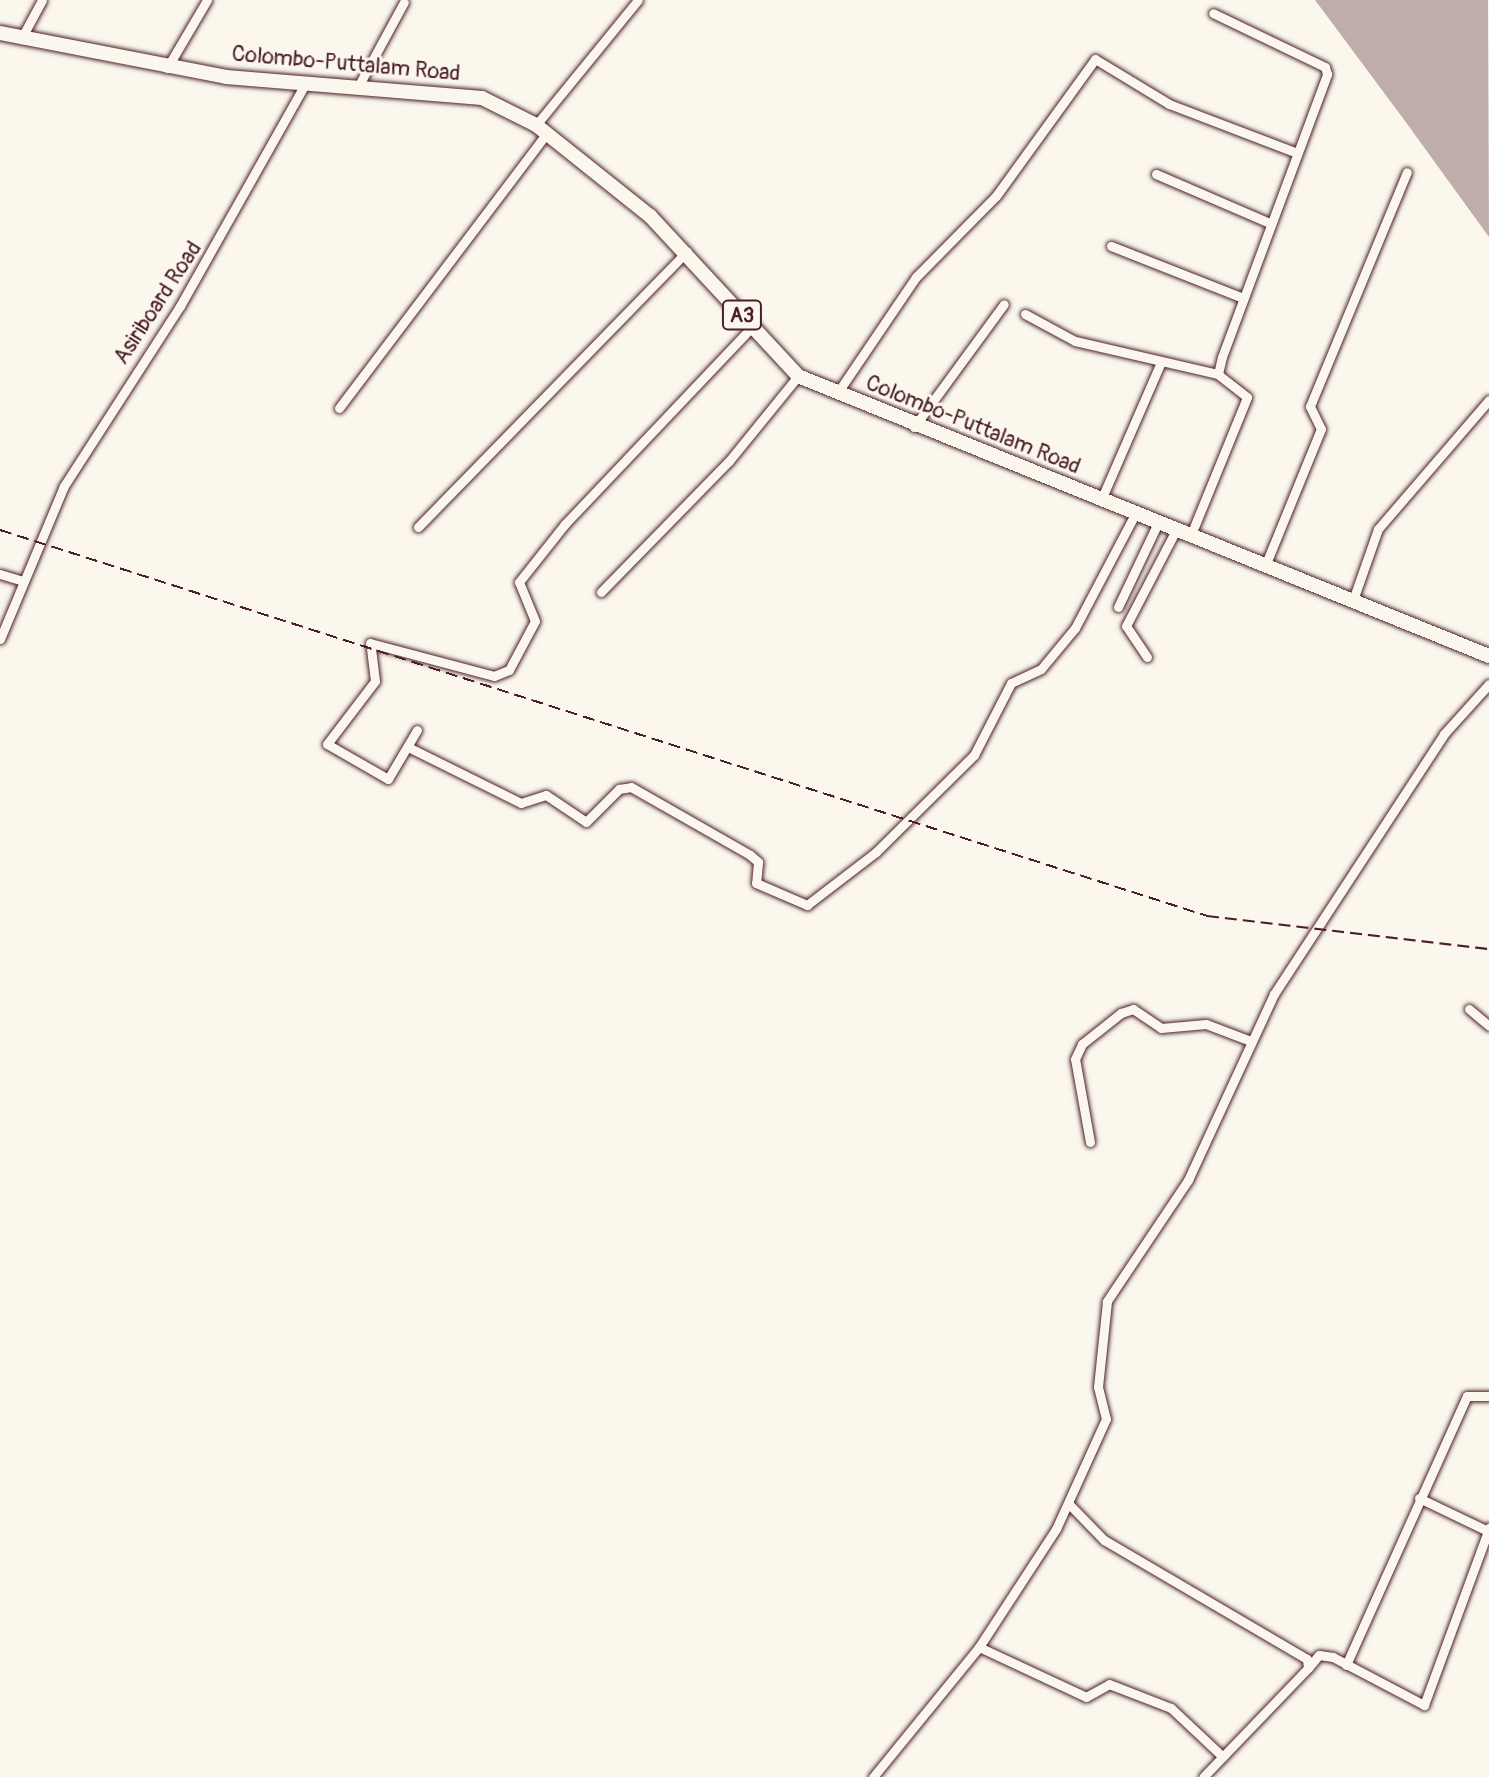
<!DOCTYPE html>
<html>
<head>
<meta charset="utf-8">
<style>
  body { margin:0 }
  #map { position:relative; width:1489px; height:1777px; overflow:hidden; background:#fbf7ec; font-family:Pangolin,sans-serif }
  div>[style] { position:absolute }
  .water>* { inset:0; background:#bfadaa }
  .roads { filter:drop-shadow(0 0 2px #4a1f2b) drop-shadow(0 0 2px #4a1f2b) }
  .minor>* { height:9px; margin:-4.5px; padding:0 4.5px; transform-origin:4.5px; border-radius:4.5px; background:#fbf7ec }
  .trunk>* { height:14px; margin:-7px; padding:0 7px; transform-origin:7px; border-radius:7px; background:#fbf7ec }
  .rail>* { height:2px; margin-top:-1px; transform-origin:0; background:repeating-linear-gradient(90deg,#4a1f2b 0 12px,transparent 0 18px) }
  span { translate:-50% -50%; white-space:nowrap; text-align:center; line-height:1.15; -webkit-text-stroke:6px #fbf7ec; paint-order:stroke }
  .shield-label span { padding:2px 6px; background:#fbf7ec; border:2px solid; border-radius:6px; -webkit-text-stroke-width:0 }
  .shield-label { font-size:20px; color:#4a1f2b; font-weight:700 }
  .street-label { font-size:22px; color:#4a1f2b }
</style>
</head>
<body>
<div id="map">
  <div class="water">
    <div style="clip-path:polygon(1315px 0,1488px 0,1489px 237px,1405px 121px)"></div>
  </div>
  <div class="roads">
    <div class="minor">
      <div style="left:21px;top:39px;width:44px;rotate:-61.7deg"></div>
      <div style="left:167px;top:68px;width:79px;rotate:-59.5deg"></div>
      <div style="left:359px;top:85px;width:94px;rotate:-61.5deg"></div>
      <div style="left:536px;top:125px;width:161px;rotate:-50.8deg"></div>
      <div style="left:1156px;top:174px;width:124px;rotate:23.3deg"></div>
      <div style="left:1111px;top:246px;width:142px;rotate:21.5deg"></div>
      <div style="left:1025px;top:314px;width:57px;rotate:28.4deg"></div>
      <div style="left:1075px;top:341px;width:147px;rotate:13deg"></div>
      <div style="left:838px;top:392px;width:139px;rotate:-55.9deg"></div>
      <div style="left:916px;top:277px;width:114px;rotate:-45.4deg"></div>
      <div style="left:996px;top:196px;width:169px;rotate:-54.1deg"></div>
      <div style="left:1095px;top:59px;width:87px;rotate:31.3deg"></div>
      <div style="left:1169px;top:104px;width:137px;rotate:20.9deg"></div>
      <div style="left:339px;top:408px;width:345px;rotate:-52.9deg"></div>
      <div style="left:914px;top:427px;width:152px;rotate:-53.8deg"></div>
      <div style="left:1101px;top:500px;width:150px;rotate:-66.5deg"></div>
      <div style="left:418px;top:527px;width:385px;rotate:-45.7deg"></div>
      <div style="left:1190px;top:537px;width:151px;rotate:-67.8deg"></div>
      <div style="left:1247px;top:397px;width:37px;rotate:-142deg"></div>
      <div style="left:1218px;top:374px;width:17px;rotate:-77deg"></div>
      <div style="left:1222px;top:357px;width:302px;rotate:-69.6deg"></div>
      <div style="left:1327px;top:74px;width:7px;rotate:-106deg"></div>
      <div style="left:1325px;top:67px;width:124px;rotate:-154.3deg"></div>
      <div style="left:1265px;top:566px;width:148px;rotate:-67.8deg"></div>
      <div style="left:1321px;top:429px;width:25px;rotate:-116deg"></div>
      <div style="left:1310px;top:406px;width:253px;rotate:-67.5deg"></div>
      <div style="left:0;top:574px;width:24px;rotate:17deg"></div>
      <div style="left:601px;top:592px;width:183px;rotate:-45.7deg"></div>
      <div style="left:729px;top:461px;width:109px;rotate:-50.9deg"></div>
      <div style="left:1353px;top:600px;width:75px;rotate:-70.6deg"></div>
      <div style="left:1378px;top:529px;width:170px;rotate:-49.3deg"></div>
      <div style="left:1118px;top:607px;width:91px;rotate:-64.6deg"></div>
      <div style="left:0;top:639px;width:166px;rotate:-67.3deg"></div>
      <div style="left:64px;top:486px;width:214px;rotate:-57.2deg"></div>
      <div style="left:180px;top:306px;width:257px;rotate:-60.6deg"></div>
      <div style="left:1147px;top:657px;width:37px;rotate:-124deg"></div>
      <div style="left:1126px;top:626px;width:106px;rotate:-62.5deg"></div>
      <div style="left:417px;top:730px;width:57px;rotate:120.6deg"></div>
      <div style="left:388px;top:779px;width:70px;rotate:-150.2deg"></div>
      <div style="left:327px;top:744px;width:79px;rotate:-52.7deg"></div>
      <div style="left:375px;top:681px;width:38px;rotate:-97deg"></div>
      <div style="left:370px;top:643px;width:128px;rotate:14.9deg"></div>
      <div style="left:494px;top:676px;width:16px;rotate:-22deg"></div>
      <div style="left:509px;top:670px;width:55px;rotate:-62deg"></div>
      <div style="left:535px;top:621px;width:42px;rotate:-112.3deg"></div>
      <div style="left:519px;top:582px;width:74px;rotate:-51.6deg"></div>
      <div style="left:565px;top:524px;width:272px;rotate:-46.5deg"></div>
      <div style="left:408px;top:747px;width:126px;rotate:26.4deg"></div>
      <div style="left:521px;top:803px;width:26px;rotate:-18deg"></div>
      <div style="left:546px;top:795px;width:48px;rotate:34deg"></div>
      <div style="left:586px;top:822px;width:47px;rotate:-45deg"></div>
      <div style="left:619px;top:789px;width:12px;rotate:-9deg"></div>
      <div style="left:631px;top:787px;width:137px;rotate:29.7deg"></div>
      <div style="left:750px;top:855px;width:11px;rotate:41deg"></div>
      <div style="left:758px;top:862px;width:21px;rotate:95deg"></div>
      <div style="left:756px;top:883px;width:56px;rotate:23.3deg"></div>
      <div style="left:807px;top:905px;width:87px;rotate:-37.5deg"></div>
      <div style="left:876px;top:852px;width:138px;rotate:-44.7deg"></div>
      <div style="left:974px;top:755px;width:81px;rotate:-62.8deg"></div>
      <div style="left:1011px;top:683px;width:33px;rotate:-25deg"></div>
      <div style="left:1041px;top:669px;width:53px;rotate:-50.3deg"></div>
      <div style="left:1075px;top:628px;width:127px;rotate:-62.2deg"></div>
      <div style="left:1469px;top:1009px;width:26px;rotate:40deg"></div>
      <div style="left:1090px;top:1142px;width:84px;rotate:-100.2deg"></div>
      <div style="left:1075px;top:1059px;width:17px;rotate:-65deg"></div>
      <div style="left:1082px;top:1044px;width:50px;rotate:-38.5deg"></div>
      <div style="left:1121px;top:1013px;width:13px;rotate:-18deg"></div>
      <div style="left:1133px;top:1009px;width:34px;rotate:34deg"></div>
      <div style="left:1161px;top:1028px;width:45px;rotate:-5.1deg"></div>
      <div style="left:1206px;top:1024px;width:45px;rotate:20.9deg"></div>
      <div style="left:1419px;top:1498px;width:76px;rotate:25.6deg"></div>
      <div style="left:1069px;top:1504px;width:50px;rotate:45.8deg"></div>
      <div style="left:1104px;top:1540px;width:235px;rotate:30.4deg"></div>
      <div style="left:1307px;top:1659px;width:9px;rotate:84deg"></div>
      <div style="left:1308px;top:1668px;width:151px;rotate:133.9deg"></div>
      <div style="left:979px;top:1647px;width:118px;rotate:25deg"></div>
      <div style="left:1086px;top:1697px;width:26px;rotate:-29deg"></div>
      <div style="left:1109px;top:1684px;width:66px;rotate:21.2deg"></div>
      <div style="left:1171px;top:1708px;width:71px;rotate:43.3deg"></div>
      <div style="left:1346px;top:1665px;width:295px;rotate:-65.8deg"></div>
      <div style="left:1467px;top:1396px;width:22px"></div>
      <div style="left:1308px;top:1668px;width:17px;rotate:-50deg"></div>
      <div style="left:1319px;top:1655px;width:14px;rotate:8deg"></div>
      <div style="left:1333px;top:1657px;width:103px;rotate:27.8deg"></div>
      <div style="left:1424px;top:1705px;width:189px;rotate:-69.8deg"></div>
      <div style="left:873px;top:1777px;width:168px;rotate:-50.8deg"></div>
      <div style="left:979px;top:1647px;width:141px;rotate:-56.9deg"></div>
      <div style="left:1056px;top:1529px;width:121px;rotate:-65.6deg"></div>
      <div style="left:1106px;top:1419px;width:33px;rotate:-104deg"></div>
      <div style="left:1098px;top:1387px;width:86px;rotate:-84deg"></div>
      <div style="left:1107px;top:1301px;width:146px;rotate:-56.2deg"></div>
      <div style="left:1188px;top:1180px;width:205px;rotate:-65.2deg"></div>
      <div style="left:1274px;top:994px;width:311px;rotate:-56.8deg"></div>
      <div style="left:1444px;top:734px;width:67px;rotate:-48deg"></div>
    </div>
    <div class="trunk">
      <div style="left:0;top:33px;width:230px;rotate:11deg"></div>
      <div style="left:226px;top:77px;width:257px;rotate:4.7deg"></div>
      <div style="left:482px;top:98px;width:60px;rotate:26.6deg"></div>
      <div style="left:536px;top:125px;width:146px;rotate:38.6deg"></div>
      <div style="left:650px;top:216px;width:218px;rotate:47.2deg"></div>
      <div style="left:798px;top:376px;width:746px;rotate:22.06deg"></div>
    </div>
  </div>
  <div class="rail">
    <div style="left:0;top:530px;width:1267px;rotate:17.73deg"></div>
    <div style="left:1207px;top:916px;width:284px;rotate:6.7deg"></div>
  </div>
  <div class="shield-label">
    <span style="left:742px;top:315px">A3</span>
  </div>
  <div class="street-label">
    <span style="left:346px;top:64px;rotate:5deg">Colombo-Puttalam Road</span>
    <span style="left:158px;top:303px;rotate:-57deg">Asiriboard Road</span>
    <span style="left:973px;top:425px;rotate:22deg">Colombo-Puttalam Road</span>
  </div>
</div>
</body>
</html>
